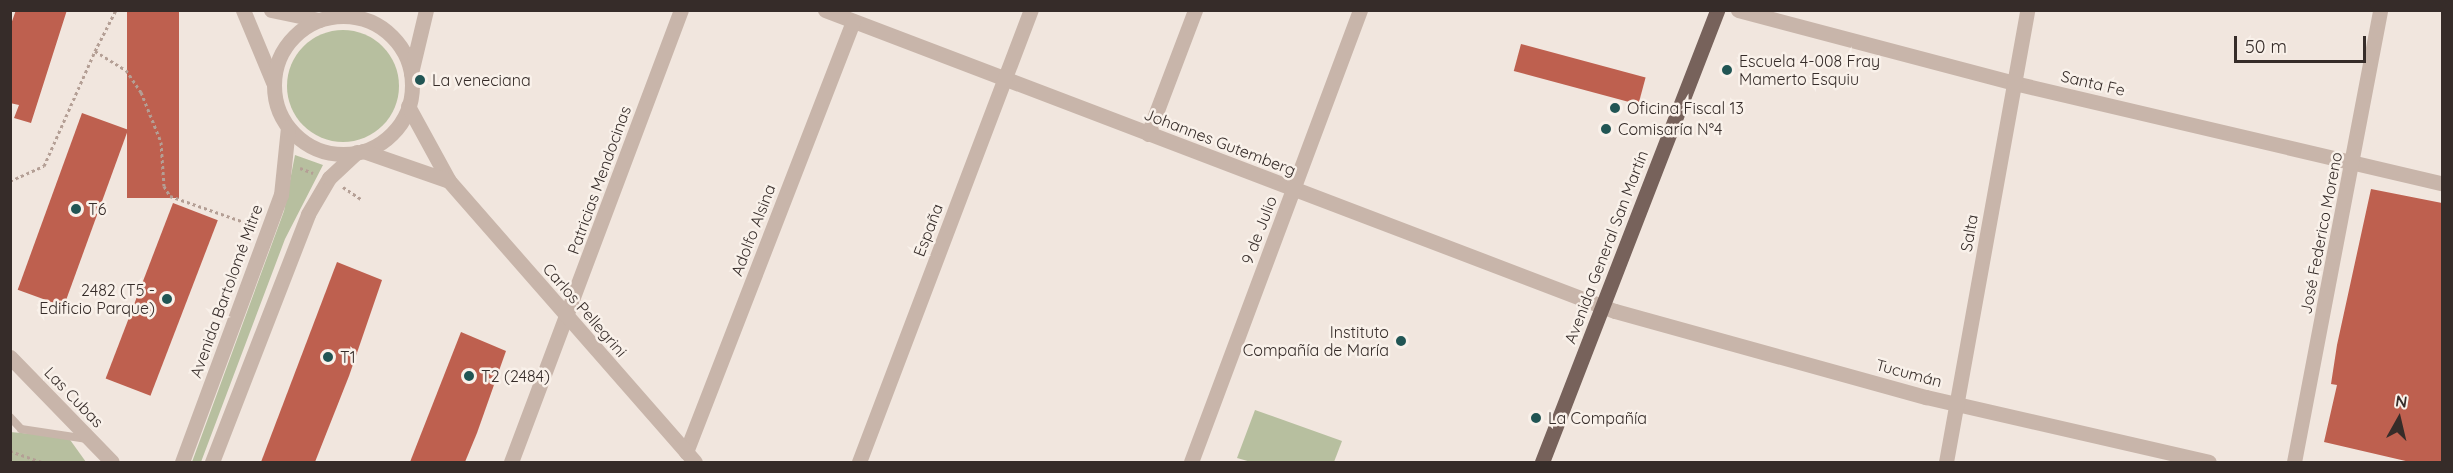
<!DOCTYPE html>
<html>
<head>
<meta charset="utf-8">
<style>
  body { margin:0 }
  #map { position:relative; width:2453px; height:473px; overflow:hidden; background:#f1e6de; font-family:Quicksand,sans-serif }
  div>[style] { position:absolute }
  .green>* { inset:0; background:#b7bf9f }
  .round { border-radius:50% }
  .building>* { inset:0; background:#be604f; transform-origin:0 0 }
  .path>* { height:3px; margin-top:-1.5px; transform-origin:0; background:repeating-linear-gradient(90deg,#b49f95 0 3px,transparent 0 6px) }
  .service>* { height:8px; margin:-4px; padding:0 4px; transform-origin:4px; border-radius:4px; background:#c8b5aa }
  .minor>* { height:15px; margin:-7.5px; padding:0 7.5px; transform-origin:7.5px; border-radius:7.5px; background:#c8b5aa }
  .tertiary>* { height:15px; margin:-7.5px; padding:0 7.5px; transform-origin:7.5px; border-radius:7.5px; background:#c8b5aa }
  .tertiary>.ring { margin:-7.5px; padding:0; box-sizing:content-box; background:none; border:15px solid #c8b5aa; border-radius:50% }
  .primary>* { height:15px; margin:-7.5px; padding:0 7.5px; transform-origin:7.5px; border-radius:7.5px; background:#77625b }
  .dots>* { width:16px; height:16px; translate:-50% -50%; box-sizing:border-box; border:3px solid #f9f1ea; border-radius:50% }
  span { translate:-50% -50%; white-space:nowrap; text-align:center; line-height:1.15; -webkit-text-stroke:5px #f9f1ea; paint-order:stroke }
  .poi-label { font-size:16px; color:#362c29 }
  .left { translate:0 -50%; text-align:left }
  .right { translate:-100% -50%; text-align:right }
  .street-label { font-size:16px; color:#362c29 }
  .frame { position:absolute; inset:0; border:12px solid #362c29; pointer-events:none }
  .north { position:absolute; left:2369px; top:389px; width:60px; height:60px; -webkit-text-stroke:4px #f9f1ea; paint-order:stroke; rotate:8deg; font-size:16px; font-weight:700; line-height:24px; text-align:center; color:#362c29 }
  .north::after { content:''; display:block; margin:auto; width:21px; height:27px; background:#362c29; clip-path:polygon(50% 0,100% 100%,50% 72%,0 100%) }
  .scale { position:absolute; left:2234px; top:36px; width:132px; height:27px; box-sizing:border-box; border:3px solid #362c29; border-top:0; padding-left:8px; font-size:18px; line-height:21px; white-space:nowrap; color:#362c29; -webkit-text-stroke:4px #f9f1ea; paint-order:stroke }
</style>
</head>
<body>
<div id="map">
  <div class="green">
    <div class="round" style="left:287px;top:30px;width:112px;height:112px"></div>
    <div style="clip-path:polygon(295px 155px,323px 165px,285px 239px,201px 462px,192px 462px,284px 211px)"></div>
    <div style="clip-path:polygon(1255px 410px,1342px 441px,1334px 462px,1251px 462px,1237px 458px)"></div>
    <div style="clip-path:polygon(10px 432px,68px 437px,86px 462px,11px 462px)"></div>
  </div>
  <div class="building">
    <div style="clip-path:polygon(16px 10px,67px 10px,31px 123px,14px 118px,19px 105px,10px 103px,10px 27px)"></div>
    <div style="left:127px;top:10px;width:52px;height:188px"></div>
    <div style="left:1521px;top:44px;width:129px;height:28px;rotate:15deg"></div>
    <div style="left:82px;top:113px;width:49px;height:188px;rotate:20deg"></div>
    <div style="clip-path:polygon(2371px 189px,2442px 203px,2442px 462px,2410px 462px,2324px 442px,2337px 385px,2331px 384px,2337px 345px)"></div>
    <div style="left:173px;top:203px;width:48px;height:188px;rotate:21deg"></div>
    <div style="clip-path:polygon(337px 262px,382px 280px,349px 376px,315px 462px,261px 462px)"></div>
    <div style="clip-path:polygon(461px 332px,506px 351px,477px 433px,465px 462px,410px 462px)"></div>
  </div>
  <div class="path">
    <div style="left:95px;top:51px;width:46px;rotate:-62.9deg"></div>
    <div style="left:300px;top:168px;width:14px;rotate:21deg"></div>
    <div style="left:10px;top:181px;width:37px;rotate:-24deg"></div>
    <div style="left:44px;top:166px;width:126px;rotate:-66.1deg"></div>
    <div style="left:95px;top:51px;width:36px;rotate:32deg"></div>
    <div style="left:126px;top:70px;width:27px;rotate:56deg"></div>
    <div style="left:141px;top:92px;width:54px;rotate:68.2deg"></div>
    <div style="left:161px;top:142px;width:44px;rotate:86.1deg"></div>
    <div style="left:164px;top:186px;width:12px;rotate:59deg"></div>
    <div style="left:170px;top:196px;width:88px;rotate:19.3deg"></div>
    <div style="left:343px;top:187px;width:22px;rotate:34deg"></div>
    <div style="left:10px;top:451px;width:34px;rotate:19deg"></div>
  </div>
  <div class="service">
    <div style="left:10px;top:417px;width:16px;rotate:47deg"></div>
    <div style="left:21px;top:429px;width:67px;rotate:8.6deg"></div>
  </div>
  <div class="minor">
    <div style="left:825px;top:10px;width:845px;rotate:20.86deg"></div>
    <div style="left:1615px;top:311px;width:323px;rotate:15.5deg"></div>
    <div style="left:1926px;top:397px;width:290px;rotate:12.9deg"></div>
    <div style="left:1738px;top:10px;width:285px;rotate:14.8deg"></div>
    <div style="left:2014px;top:83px;width:440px;rotate:13.2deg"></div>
    <div style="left:1148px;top:134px;width:133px;rotate:-69.2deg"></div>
    <div style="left:10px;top:357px;width:146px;rotate:45.8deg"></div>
    <div style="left:686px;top:452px;width:462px;rotate:-68.8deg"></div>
    <div style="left:511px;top:462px;width:483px;rotate:-69.4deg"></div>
    <div style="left:859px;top:462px;width:484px;rotate:-69.2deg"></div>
    <div style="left:1191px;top:462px;width:483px;rotate:-69.5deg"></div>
    <div style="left:1946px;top:462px;width:459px;rotate:-79.8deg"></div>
    <div style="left:2294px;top:462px;width:460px;rotate:-79.2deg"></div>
  </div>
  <div class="tertiary">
    <div style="left:243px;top:10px;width:78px;rotate:67.4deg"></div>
    <div style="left:271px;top:10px;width:49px;rotate:11.8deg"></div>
    <div class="ring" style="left:274px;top:16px;width:123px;height:123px"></div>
    <div style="left:411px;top:73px;width:65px;rotate:-76.6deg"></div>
    <div style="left:408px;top:106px;width:85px;rotate:61.3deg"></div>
    <div style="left:449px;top:181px;width:373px;rotate:48.8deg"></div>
    <div style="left:363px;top:151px;width:91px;rotate:19.2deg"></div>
    <div style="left:182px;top:462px;width:285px;rotate:-69.7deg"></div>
    <div style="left:281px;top:195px;width:68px;rotate:-84.1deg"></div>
    <div style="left:212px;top:462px;width:266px;rotate:-68.8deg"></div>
    <div style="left:308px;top:214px;width:42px;rotate:-59.7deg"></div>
    <div style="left:329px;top:178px;width:38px;rotate:-43deg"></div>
  </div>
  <div class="primary">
    <div style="left:1542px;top:462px;width:485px;rotate:-68.8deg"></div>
  </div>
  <div class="dots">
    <div style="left:1727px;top:70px;background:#215554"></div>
    <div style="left:420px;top:80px;background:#215554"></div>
    <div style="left:1615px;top:108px;background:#215554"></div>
    <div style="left:1606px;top:129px;background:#215554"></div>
    <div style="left:76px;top:209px;background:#215554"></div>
    <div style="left:167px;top:299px;background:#215554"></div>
    <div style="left:1401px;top:341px;background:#215554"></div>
    <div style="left:328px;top:357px;background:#215554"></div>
    <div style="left:469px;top:376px;background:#215554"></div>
    <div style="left:1536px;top:418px;background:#215554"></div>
  </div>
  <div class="poi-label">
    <span class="left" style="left:1739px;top:70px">Escuela 4-008 Fray<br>Mamerto Esquiu</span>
    <span class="left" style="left:432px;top:80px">La veneciana</span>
    <span class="left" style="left:1627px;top:108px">Oficina Fiscal 13</span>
    <span class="left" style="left:1618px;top:129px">Comisaría N°4</span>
    <span class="left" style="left:88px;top:209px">T6</span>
    <span class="right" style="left:155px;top:299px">2482 (T5 -<br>Edificio Parque)</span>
    <span class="right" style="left:1389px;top:341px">Instituto<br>Compañía de María</span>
    <span class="left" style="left:340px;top:357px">T1</span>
    <span class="left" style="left:481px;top:376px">T2 (2484)</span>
    <span class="left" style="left:1548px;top:418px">La Compañía</span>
  </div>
  <div class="street-label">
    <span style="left:2093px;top:83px;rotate:13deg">Santa Fe</span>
    <span style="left:1220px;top:142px;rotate:21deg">Johannes Gutemberg</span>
    <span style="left:599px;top:180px;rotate:-70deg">Patricias Mendocinas</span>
    <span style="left:753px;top:230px;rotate:-69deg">Adolfo Alsina</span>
    <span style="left:928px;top:230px;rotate:-69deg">España</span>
    <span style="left:1259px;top:230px;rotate:-69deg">9 de Julio</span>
    <span style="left:1969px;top:233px;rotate:-80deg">Salta</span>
    <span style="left:2321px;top:233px;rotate:-79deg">José Federico Moreno</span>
    <span style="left:1606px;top:247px;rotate:-69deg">Avenida General San Martín</span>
    <span style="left:226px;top:291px;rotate:-70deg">Avenida Bartolomé Mitre</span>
    <span style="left:585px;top:310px;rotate:49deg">Carlos Pellegrini</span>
    <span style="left:1909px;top:373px;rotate:15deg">Tucumán</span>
    <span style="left:74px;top:397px;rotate:46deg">Las Cubas</span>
  </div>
  <div class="frame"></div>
  <div class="north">N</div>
  <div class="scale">50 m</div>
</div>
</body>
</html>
